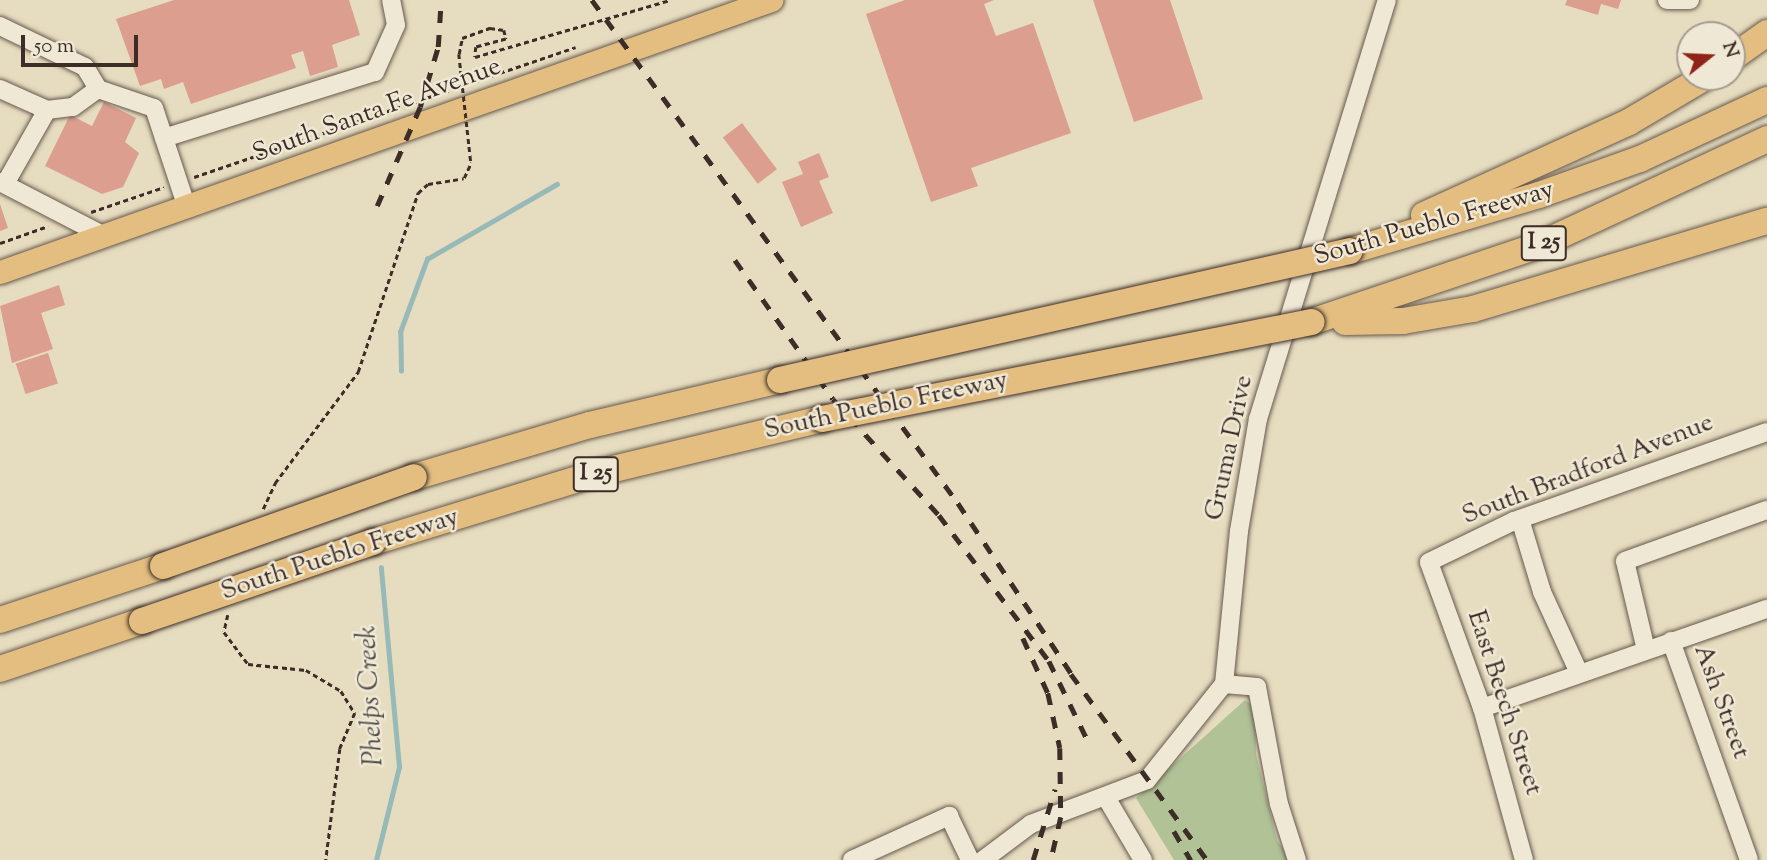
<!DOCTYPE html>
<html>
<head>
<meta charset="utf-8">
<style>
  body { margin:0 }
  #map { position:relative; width:1767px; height:860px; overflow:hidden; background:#e6dcbf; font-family:"Sorts Mill Goudy",serif }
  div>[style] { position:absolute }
  .green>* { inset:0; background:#b0c296 }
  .stream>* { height:4.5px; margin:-2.25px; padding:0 2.25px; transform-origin:2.25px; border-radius:2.25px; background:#97bab8 }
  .building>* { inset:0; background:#dc9e8f; transform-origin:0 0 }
  .path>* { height:2.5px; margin-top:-1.25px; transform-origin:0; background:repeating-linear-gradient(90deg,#3c2d27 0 5px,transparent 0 8.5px) }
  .roads { filter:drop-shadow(0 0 2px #66594d) drop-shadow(0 0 2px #66594d) }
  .minor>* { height:18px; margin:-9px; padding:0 9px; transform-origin:9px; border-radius:9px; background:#efe8d5 }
  .major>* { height:23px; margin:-11.5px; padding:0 11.5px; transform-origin:11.5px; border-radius:11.5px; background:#e3be80 }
  .highway>* { height:26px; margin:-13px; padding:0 13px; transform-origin:13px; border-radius:13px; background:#e3be80 }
  .rail>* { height:4.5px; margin-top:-2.25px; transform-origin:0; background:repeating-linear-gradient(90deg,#3c2d27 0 12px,transparent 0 24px) }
  .path-bridge>* { height:2.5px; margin-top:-1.25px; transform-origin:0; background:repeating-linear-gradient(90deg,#3c2d27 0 5px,transparent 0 8.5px) }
  .bridges { filter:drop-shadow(0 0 2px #3c2d27) drop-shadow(0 0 2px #3c2d27) }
  .highway-bridge>* { height:26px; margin:-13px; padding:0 13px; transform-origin:13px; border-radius:13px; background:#e3be80 }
  span { translate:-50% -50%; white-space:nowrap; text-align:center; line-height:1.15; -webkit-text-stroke:5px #efe8d5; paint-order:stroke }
  .shield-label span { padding:2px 5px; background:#efe8d5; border:2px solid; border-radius:5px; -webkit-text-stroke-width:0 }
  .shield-label { font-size:24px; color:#3c2d27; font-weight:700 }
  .street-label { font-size:26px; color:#3c2d27 }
  .water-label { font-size:28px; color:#53504b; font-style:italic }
  .north { position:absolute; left:1676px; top:21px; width:70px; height:70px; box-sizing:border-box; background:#efe8d5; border:2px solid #a79d8f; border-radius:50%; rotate:72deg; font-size:19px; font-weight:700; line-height:28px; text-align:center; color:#3c2d27 }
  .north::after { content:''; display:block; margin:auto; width:24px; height:32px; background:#8f2418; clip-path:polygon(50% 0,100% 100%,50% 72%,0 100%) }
  .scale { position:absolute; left:21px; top:35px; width:117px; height:32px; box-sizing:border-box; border:4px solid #3c2d27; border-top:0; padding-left:9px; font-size:21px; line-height:24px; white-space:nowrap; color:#3c2d27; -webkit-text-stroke:5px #efe8d5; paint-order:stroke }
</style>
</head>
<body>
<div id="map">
  <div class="green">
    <div style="clip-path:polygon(1245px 700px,1255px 708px,1256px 754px,1277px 840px,1290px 860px,1174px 860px,1136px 798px)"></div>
  </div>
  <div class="stream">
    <div style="left:401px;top:371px;width:39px;rotate:-91deg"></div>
    <div style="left:400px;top:332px;width:78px;rotate:-69.7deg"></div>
    <div style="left:427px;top:259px;width:150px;rotate:-30deg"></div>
    <div style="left:376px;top:860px;width:96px;rotate:-76.1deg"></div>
    <div style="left:399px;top:767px;width:200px;rotate:-95.2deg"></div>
  </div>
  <div class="building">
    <div style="clip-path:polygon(174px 0,349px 0,360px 35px,332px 45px,338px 67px,310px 76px,303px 51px,291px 55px,296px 68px,191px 104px,183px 82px,164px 89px,161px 79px,140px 86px,116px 19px)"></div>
    <div style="clip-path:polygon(905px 0,994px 0,984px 4px,996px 36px,1033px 23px,1071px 133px,971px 168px,978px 186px,931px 202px,866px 14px)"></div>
    <div style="clip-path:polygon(1093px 0,1170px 0,1203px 99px,1134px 122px)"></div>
    <div style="clip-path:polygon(1567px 0,1621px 0,1618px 9px,1601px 4px,1598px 15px,1565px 5px)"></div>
    <div style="clip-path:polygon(104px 102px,136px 118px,125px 142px,139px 153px,123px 187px,102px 194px,45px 166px,70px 115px,92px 126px)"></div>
    <div style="left:742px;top:123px;width:58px;height:24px;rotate:53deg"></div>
    <div style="clip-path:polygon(819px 153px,829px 177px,819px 181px,833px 213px,801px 227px,782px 182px,803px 174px,798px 162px)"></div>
    <div style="clip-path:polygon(0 204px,8px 228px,0 231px)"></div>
    <div style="clip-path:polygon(59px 285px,65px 305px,41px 313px,53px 349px,12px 363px,0 306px)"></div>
    <div style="left:48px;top:353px;width:32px;height:34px;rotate:72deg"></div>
  </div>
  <div class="path">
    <div style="left:459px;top:54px;width:16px;rotate:-79deg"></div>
    <div style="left:462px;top:38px;width:30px;rotate:-20deg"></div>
    <div style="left:490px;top:28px;width:14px;rotate:8deg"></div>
    <div style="left:504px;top:30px;width:9px;rotate:77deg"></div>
    <div style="left:506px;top:39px;width:31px;rotate:165deg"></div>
    <div style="left:476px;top:47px;width:10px;rotate:96deg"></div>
    <div style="left:475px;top:57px;width:203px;rotate:-16.3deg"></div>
    <div style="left:194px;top:177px;width:403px;rotate:-18.8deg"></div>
    <div style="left:91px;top:212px;width:77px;rotate:-18.9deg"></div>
    <div style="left:0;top:243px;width:51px;rotate:-19.5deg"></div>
    <div style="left:263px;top:509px;width:29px;rotate:-65deg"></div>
    <div style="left:275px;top:483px;width:139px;rotate:-53.2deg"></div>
    <div style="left:358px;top:372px;width:189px;rotate:-71.5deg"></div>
    <div style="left:418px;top:193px;width:13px;rotate:-42deg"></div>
    <div style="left:428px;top:184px;width:36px;rotate:-9deg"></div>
    <div style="left:464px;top:178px;width:17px;rotate:-65deg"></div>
    <div style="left:228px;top:615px;width:17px;rotate:103deg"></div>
    <div style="left:224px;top:632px;width:40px;rotate:53deg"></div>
    <div style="left:248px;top:664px;width:58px;rotate:5.9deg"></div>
    <div style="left:306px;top:670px;width:41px;rotate:31deg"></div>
    <div style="left:341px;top:691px;width:26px;rotate:58deg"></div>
    <div style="left:355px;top:713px;width:39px;rotate:113deg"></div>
    <div style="left:340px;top:749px;width:112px;rotate:97.2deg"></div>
  </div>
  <div class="roads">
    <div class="minor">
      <div style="left:1667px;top:0;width:23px"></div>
      <div style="left:0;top:26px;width:94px;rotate:25.8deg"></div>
      <div style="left:85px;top:67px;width:26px;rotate:59deg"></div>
      <div style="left:0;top:89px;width:51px;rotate:24.1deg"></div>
      <div style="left:47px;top:110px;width:85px;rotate:119.6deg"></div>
      <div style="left:47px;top:110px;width:26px;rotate:-7deg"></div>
      <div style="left:73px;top:107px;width:31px;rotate:-36deg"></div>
      <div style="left:98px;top:89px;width:59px;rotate:18.7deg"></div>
      <div style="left:154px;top:108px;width:105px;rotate:71.7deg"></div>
      <div style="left:164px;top:138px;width:221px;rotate:-17.4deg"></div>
      <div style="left:375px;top:72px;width:51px;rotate:-65.9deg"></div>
      <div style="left:396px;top:25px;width:25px;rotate:-101deg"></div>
      <div style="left:0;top:182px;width:117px;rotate:27.4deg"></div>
      <div style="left:1520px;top:519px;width:76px;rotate:73.2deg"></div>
      <div style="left:1542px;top:592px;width:89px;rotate:65.4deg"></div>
      <div style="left:1671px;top:641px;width:232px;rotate:70.4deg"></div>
      <div style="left:1646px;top:650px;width:91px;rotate:-103.3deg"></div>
      <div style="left:1625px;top:561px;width:151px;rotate:-19.8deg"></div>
      <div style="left:1224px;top:684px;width:154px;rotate:-84.4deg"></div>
      <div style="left:1239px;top:531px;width:114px;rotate:-80.4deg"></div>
      <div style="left:1258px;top:419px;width:438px;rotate:-72.9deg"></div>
      <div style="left:1224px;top:684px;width:33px;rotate:5deg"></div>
      <div style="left:1257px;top:687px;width:119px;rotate:79.4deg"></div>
      <div style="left:1279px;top:804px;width:59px;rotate:72.2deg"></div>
      <div style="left:1482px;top:708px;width:302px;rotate:-19.2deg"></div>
      <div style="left:1107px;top:799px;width:71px;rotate:59.5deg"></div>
      <div style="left:852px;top:860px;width:107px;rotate:-24.4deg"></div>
      <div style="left:949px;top:816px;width:49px;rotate:64.5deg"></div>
      <div style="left:983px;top:860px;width:60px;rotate:-36.9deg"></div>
      <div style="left:1031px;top:824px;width:124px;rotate:-20.8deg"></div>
      <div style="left:1147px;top:780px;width:123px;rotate:-51.3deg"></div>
      <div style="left:1524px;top:860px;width:158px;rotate:-105.4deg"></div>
      <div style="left:1482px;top:708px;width:155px;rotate:-110deg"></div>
      <div style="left:1429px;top:562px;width:94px;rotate:-25.8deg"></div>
      <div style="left:1514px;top:521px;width:268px;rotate:-19.4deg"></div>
    </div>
    <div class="major">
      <div style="left:0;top:272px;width:818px;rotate:-19.43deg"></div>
    </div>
    <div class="highway">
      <div style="left:1732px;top:58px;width:43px;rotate:-35.5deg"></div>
      <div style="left:1424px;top:215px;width:225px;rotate:-24.4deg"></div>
      <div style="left:1629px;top:122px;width:88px;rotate:-30.6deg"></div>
      <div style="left:1350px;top:251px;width:197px;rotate:-16.5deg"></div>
      <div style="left:1539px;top:195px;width:107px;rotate:-19.6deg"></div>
      <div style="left:1640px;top:159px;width:140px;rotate:-24.9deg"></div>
      <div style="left:1311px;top:322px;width:238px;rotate:-18.6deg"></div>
      <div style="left:1537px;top:246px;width:254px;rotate:-24.9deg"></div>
      <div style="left:1345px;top:322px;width:58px;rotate:-1deg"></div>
      <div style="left:1403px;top:321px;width:71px;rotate:-9.7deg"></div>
      <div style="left:1473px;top:309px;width:307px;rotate:-16.7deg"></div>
      <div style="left:414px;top:477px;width:184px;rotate:-16.5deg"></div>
      <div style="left:590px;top:425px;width:195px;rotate:-13.3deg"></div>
      <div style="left:373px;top:542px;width:239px;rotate:-17.1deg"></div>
      <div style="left:601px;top:472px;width:227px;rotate:-13.5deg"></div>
      <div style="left:0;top:620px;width:172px;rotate:-18.3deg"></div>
      <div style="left:0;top:669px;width:150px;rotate:-18.7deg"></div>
    </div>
  </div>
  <div class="rail">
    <div style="left:592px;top:0;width:622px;rotate:53.96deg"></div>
    <div style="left:958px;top:503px;width:215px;rotate:56.4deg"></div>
    <div style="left:377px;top:206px;width:108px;rotate:-66.5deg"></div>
    <div style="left:420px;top:107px;width:63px;rotate:-73.3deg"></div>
    <div style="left:438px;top:47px;width:47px;rotate:-86.3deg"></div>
    <div style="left:735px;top:260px;width:170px;rotate:54.8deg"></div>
    <div style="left:833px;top:399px;width:157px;rotate:47.6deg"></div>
    <div style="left:939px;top:515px;width:183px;rotate:53deg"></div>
    <div style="left:1049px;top:661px;width:89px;rotate:64deg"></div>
    <div style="left:1023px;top:638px;width:60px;rotate:65.6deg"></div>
    <div style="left:1048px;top:693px;width:56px;rotate:77.7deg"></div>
    <div style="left:1060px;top:748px;width:69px;rotate:89.2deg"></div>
    <div style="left:1061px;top:817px;width:37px;rotate:103deg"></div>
    <div style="left:1071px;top:674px;width:230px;rotate:53.8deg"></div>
    <div style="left:1174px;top:831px;width:34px;rotate:60deg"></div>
    <div style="left:1033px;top:860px;width:74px;rotate:-72.8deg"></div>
  </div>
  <div class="path-bridge">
    <div style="left:459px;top:54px;width:110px;rotate:83.7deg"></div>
  </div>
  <div class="bridges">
    <div class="highway-bridge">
      <div style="left:780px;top:380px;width:584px;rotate:-12.75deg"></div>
      <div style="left:822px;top:419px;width:499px;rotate:-11.2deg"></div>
      <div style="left:163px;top:566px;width:266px;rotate:-19.5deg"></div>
      <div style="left:142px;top:621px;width:244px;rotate:-18.9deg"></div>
    </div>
  </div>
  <div class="shield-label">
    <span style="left:1544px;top:243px">I 25</span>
    <span style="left:596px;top:474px">I 25</span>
  </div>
  <div class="street-label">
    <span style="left:377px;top:111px;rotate:-20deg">South Santa Fe Avenue</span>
    <span style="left:1434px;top:224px;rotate:-16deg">South Pueblo Freeway</span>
    <span style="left:886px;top:406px;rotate:-12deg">South Pueblo Freeway</span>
    <span style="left:1230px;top:448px;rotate:-78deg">Gruma Drive</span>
    <span style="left:1588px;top:470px;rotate:-21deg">South Bradford Avenue</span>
    <span style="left:340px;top:555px;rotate:-18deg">South Pueblo Freeway</span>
    <span style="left:1721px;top:702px;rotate:70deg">Ash Street</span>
    <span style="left:1504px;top:703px;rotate:72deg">East Beech Street</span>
  </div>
  <div class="water-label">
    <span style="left:371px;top:696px;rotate:-93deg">Phelps Creek</span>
  </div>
  <div class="north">N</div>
  <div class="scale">50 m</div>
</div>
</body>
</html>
